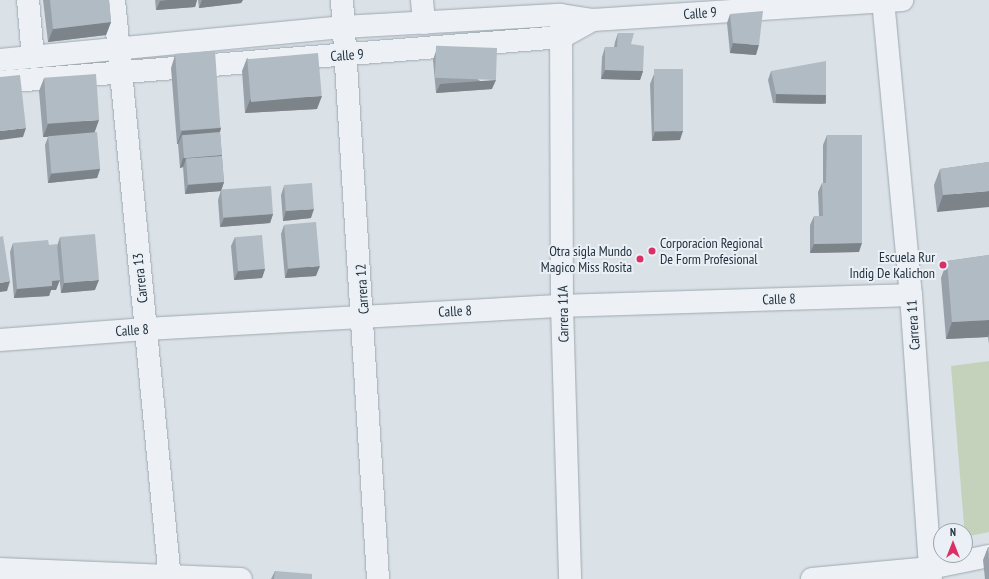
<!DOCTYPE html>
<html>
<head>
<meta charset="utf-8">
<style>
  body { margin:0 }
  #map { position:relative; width:989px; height:579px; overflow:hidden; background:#dae1e7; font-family:"PT Sans Narrow",sans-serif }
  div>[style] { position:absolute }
  .green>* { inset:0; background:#c4d2bb }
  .roads { filter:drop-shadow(0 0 1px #9fa9b1) drop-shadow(0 0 1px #9fa9b1) }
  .street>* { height:22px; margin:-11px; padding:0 11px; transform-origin:11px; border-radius:11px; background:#edf1f5 }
  .wall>* { inset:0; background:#98a1a9 }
  .shaded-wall>* { inset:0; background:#7c8389; transform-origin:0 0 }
  .building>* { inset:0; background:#b1bbc4; transform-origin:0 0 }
  .dots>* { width:11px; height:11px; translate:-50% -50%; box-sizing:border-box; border:2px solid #eaf0f5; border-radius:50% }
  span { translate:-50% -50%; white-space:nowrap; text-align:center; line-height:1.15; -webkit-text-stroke:4px #eaf0f5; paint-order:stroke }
  .street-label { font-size:14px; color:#23313e }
  .poi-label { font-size:14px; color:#23313e }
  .left { translate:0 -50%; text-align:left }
  .right { translate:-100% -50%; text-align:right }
  .north { position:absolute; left:933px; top:523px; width:40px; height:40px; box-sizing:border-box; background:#eaf0f5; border:1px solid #9aa4ac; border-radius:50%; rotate:0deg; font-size:11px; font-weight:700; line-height:16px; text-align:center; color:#23313e }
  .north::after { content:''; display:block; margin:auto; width:14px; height:18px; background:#db3065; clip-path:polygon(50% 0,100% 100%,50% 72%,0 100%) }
</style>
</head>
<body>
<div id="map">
  <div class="green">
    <div style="clip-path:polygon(989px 361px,989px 532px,965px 537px,951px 366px)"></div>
  </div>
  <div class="roads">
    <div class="street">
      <div style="left:28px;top:0;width:57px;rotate:85deg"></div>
      <div style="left:114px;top:0;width:582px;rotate:84.48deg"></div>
      <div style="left:342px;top:0;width:580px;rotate:86.44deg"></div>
      <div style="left:422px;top:0;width:23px;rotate:85deg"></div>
      <div style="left:883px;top:0;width:296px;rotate:84.6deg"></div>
      <div style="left:911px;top:295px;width:285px;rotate:86deg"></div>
      <div style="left:561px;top:23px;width:283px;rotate:89.8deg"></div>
      <div style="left:562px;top:306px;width:273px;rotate:88.3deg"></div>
      <div style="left:0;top:60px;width:345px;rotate:-5.5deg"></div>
      <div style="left:343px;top:27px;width:218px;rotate:-3.2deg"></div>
      <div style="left:561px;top:15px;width:32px;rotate:9deg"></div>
      <div style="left:593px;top:20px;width:310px;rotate:-3.7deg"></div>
      <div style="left:0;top:82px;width:564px;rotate:-4.58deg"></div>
      <div style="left:562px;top:37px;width:35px;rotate:-29deg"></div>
      <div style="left:0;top:340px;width:146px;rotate:-4.3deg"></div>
      <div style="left:146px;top:329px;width:417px;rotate:-3.2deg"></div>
      <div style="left:562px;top:306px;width:349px;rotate:-1.8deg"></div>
      <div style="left:0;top:569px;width:241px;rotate:2.4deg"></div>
      <div style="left:812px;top:579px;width:119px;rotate:-5.3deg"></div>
      <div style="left:930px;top:568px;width:60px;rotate:-11.5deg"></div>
    </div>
  </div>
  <div class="wall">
    <div style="clip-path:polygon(43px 0,109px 0,111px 22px,106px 35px,48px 42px)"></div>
    <div style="clip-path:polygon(155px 0,197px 0,195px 7px,156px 10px)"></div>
    <div style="clip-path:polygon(198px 0,243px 0,241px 3px,199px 8px)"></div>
    <div style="clip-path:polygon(730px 14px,756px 55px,730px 53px,727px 23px)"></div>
    <div style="clip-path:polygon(618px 33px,631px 44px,643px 71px,640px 80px,601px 79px,602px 57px,605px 47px,614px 47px,615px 42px)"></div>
    <div style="clip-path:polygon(436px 51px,492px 89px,436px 93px,433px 60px)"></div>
    <div style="clip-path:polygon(175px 55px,221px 128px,220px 132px,224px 182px,221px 191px,185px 194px,183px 167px,180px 168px,178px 144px,177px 144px,171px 68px)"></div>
    <div style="clip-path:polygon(247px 58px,317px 109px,245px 113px,242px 71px)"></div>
    <div style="clip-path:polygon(771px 71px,826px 95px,823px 104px,773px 103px,768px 80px)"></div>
    <div style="clip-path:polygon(654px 74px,680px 140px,652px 141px,650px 84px)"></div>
    <div style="clip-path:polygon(44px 78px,95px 132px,100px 169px,97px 178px,48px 183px,45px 145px,48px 137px,43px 137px,39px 91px)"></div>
    <div style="clip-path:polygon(827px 135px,859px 252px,810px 253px,810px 225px,814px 216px,819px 216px,818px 192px,822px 183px,823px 183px,823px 145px)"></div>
    <div style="clip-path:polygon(989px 162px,937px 212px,934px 185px,940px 169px)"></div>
    <div style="clip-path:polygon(284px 186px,311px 218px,283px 221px,281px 195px)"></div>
    <div style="clip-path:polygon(221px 190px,273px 214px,270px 223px,220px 227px,218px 200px)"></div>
    <div style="clip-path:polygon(284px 225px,316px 276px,285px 278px,281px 234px)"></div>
    <div style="clip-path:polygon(60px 237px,95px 290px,61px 293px,59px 274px,56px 290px,51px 290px,49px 296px,14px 298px,10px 252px,13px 243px,57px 246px)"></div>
    <div style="clip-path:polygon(235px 237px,265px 269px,262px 278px,234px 280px,231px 246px)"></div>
    <div style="clip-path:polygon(989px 255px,989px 344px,988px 337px,946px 339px,941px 278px,947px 261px)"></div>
    <div style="clip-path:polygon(988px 547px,989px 547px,989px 579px,985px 579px,983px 560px)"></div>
    <div style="clip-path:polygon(275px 571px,312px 579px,271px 579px)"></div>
  </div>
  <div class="shaded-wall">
    <div style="clip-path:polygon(168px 0,197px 0,195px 7px,156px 10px,160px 1px)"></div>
    <div style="clip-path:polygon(202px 0,243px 0,241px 3px,199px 8px)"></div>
    <div style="clip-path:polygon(111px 22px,106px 35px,48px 42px,53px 29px)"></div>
    <div style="clip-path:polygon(733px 43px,759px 45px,756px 55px,730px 53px)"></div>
    <div style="clip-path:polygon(605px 70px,643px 71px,640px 80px,601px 79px)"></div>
    <div style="clip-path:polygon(496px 80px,492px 89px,436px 93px,440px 84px)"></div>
    <div style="left:776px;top:94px;width:50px;height:9px;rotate:1deg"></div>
    <div style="clip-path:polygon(322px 96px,317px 109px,245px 113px,250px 100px)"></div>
    <div style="clip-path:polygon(99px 120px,94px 134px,43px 137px,48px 124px)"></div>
    <div style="clip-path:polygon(26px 128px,23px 137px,0 140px,0 131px)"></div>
    <div style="clip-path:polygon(221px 128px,217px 141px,182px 135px,178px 144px,177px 144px,182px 131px)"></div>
    <div style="clip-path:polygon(683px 131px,680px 140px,652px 141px,655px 132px)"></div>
    <div style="clip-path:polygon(222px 155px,218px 165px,186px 159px,183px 167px,180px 168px,183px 158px)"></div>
    <div style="clip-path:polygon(100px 169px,97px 178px,48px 183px,51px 174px)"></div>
    <div style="clip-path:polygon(224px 182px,221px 191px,185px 194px,188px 185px)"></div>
    <div style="clip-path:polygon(989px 191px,989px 207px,937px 212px,943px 195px)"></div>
    <div style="clip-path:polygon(314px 209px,311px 218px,283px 221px,286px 211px)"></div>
    <div style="clip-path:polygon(273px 214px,270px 223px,220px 227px,224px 218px)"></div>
    <div style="clip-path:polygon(862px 243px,859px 252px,810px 253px,814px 244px)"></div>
    <div style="clip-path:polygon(320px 266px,316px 276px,285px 278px,288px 269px)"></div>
    <div style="clip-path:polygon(265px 269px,262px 278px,234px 280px,238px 271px)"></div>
    <div style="clip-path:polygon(60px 280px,56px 290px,51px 290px,49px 296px,14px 298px,17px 289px,52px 281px)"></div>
    <div style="clip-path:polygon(99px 280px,95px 290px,61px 293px,64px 283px)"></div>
    <div style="clip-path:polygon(10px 281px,7px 291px,0 292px,0 283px)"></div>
    <div style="clip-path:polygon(989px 320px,989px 334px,988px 337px,946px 339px,952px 322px)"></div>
  </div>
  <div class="building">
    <div style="clip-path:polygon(50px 0,109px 0,111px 22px,53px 29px)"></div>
    <div style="clip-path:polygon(763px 11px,759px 45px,733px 43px,730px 14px)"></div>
    <div style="clip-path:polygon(618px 33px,634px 33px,631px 44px,644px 46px,643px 71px,605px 70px,605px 47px,617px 47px)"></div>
    <div style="left:497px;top:48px;width:32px;height:61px;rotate:92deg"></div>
    <div style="left:215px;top:51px;width:77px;height:40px;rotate:86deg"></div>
    <div style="left:318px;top:53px;width:43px;height:71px;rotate:85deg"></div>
    <div style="clip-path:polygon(826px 61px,826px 95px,776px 94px,771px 71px)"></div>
    <div style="left:683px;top:69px;width:62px;height:29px;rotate:90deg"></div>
    <div style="left:96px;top:74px;width:46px;height:52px;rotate:86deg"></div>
    <div style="clip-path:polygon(20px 75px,26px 128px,0 131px,0 77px)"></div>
    <div style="left:97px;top:132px;width:37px;height:49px;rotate:85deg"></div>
    <div style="left:220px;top:132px;width:23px;height:38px;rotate:85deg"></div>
    <div style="clip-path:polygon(827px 135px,862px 135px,862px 243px,814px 244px,814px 216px,823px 216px,822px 183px,826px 183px)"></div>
    <div style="left:222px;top:156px;width:26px;height:36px;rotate:86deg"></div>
    <div style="clip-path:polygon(989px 162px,989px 191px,943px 195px,940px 169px)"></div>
    <div style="left:312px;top:183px;width:26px;height:28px;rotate:86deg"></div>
    <div style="left:271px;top:186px;width:28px;height:50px;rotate:86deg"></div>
    <div style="left:316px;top:222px;width:44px;height:32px;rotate:85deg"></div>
    <div style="left:95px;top:234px;width:46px;height:35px;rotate:85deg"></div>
    <div style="left:262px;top:235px;width:34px;height:27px;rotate:85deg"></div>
    <div style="clip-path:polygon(3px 236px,10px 281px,0 283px,0 237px)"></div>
    <div style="clip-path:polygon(48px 240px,49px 245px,57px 244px,60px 280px,52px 281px,52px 286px,17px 289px,13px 243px)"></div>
    <div style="clip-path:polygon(989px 255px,989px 320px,952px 322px,947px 261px)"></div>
    <div style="clip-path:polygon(988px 547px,989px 547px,989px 562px)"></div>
    <div style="clip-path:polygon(275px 571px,312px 574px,312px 579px,274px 579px)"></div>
  </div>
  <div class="dots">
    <div style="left:652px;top:251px;background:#db3065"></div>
    <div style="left:640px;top:259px;background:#db3065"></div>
    <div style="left:943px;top:265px;background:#db3065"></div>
  </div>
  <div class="street-label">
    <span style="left:700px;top:13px;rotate:-4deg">Calle 9</span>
    <span style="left:347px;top:55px;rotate:-4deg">Calle 9</span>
    <span style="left:140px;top:278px;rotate:-96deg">Carrera 13</span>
    <span style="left:362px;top:289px;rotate:-94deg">Carrera 12</span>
    <span style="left:779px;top:299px;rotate:-2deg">Calle 8</span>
    <span style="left:455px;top:311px;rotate:-3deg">Calle 8</span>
    <span style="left:563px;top:314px;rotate:-91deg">Carrera 11A</span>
    <span style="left:913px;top:325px;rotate:-94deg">Carrera 11</span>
    <span style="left:132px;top:330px;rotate:-4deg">Calle 8</span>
  </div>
  <div class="poi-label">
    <span class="left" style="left:660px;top:251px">Corporacion Regional<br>De Form Profesional</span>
    <span class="right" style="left:632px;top:259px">Otra sigla Mundo<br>Magico Miss Rosita</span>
    <span class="right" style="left:935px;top:265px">Escuela Rur<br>Indig De Kalichon</span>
  </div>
  <div class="north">N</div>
</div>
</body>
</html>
